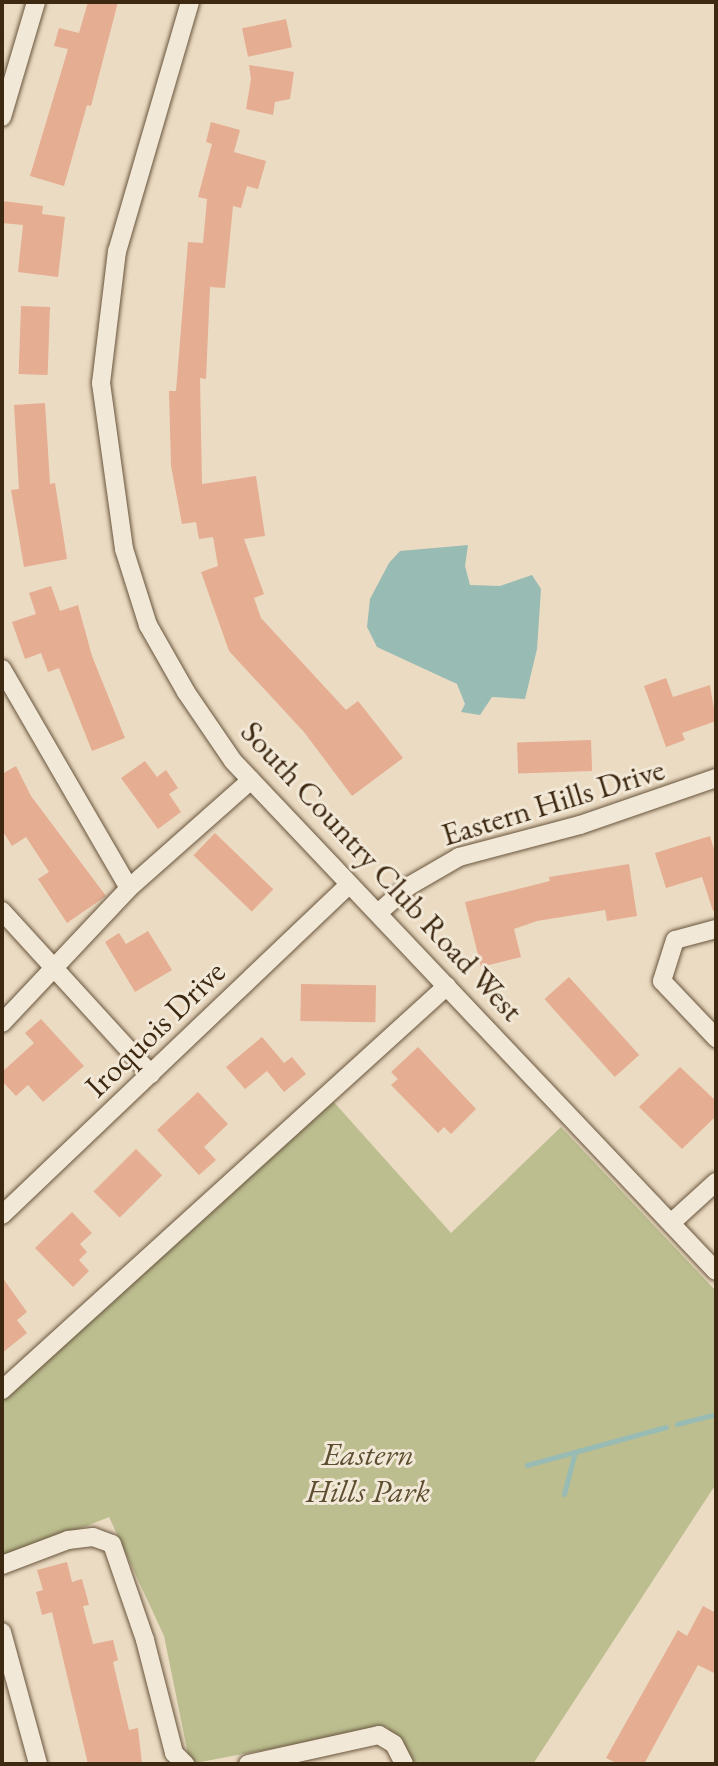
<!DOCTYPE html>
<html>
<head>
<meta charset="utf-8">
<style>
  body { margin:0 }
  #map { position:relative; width:718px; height:1766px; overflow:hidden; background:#ebdbc2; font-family:"EB Garamond",serif }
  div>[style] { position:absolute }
  .green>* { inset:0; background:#bcbe90 }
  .water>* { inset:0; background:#98bbb4 }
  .stream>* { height:5px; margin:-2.5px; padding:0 2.5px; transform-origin:2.5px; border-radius:2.5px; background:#98bbb4 }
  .building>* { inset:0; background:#e5ad92; transform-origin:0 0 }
  .roads { filter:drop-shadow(0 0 2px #68553d) drop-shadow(0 0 2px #68553d) }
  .minor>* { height:18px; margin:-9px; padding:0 9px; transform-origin:9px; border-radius:9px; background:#f2e8d7 }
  span { translate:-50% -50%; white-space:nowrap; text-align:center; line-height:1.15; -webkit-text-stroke:6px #f2e8d7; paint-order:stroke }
  .street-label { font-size:32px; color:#3d2811 }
  .park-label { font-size:32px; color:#5d4e31; font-style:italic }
  .frame { position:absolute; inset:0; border:4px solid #3d2811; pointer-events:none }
</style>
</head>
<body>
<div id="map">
  <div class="green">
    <div style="clip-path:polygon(332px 1100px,451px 1233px,561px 1127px,716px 1291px,716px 1484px,533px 1764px,409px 1764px,387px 1727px,190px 1764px,164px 1636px,109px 1517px,2px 1560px,2px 1395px)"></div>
  </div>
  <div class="water">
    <div style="clip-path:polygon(468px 545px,465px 566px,470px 585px,500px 586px,532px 575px,541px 589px,537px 649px,525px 699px,492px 697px,480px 715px,461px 712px,465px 704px,457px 684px,377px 647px,367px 627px,370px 599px,389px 563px,400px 551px)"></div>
  </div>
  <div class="stream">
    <div style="left:677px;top:1424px;width:40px;rotate:-14.4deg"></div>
    <div style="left:527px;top:1465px;width:144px;rotate:-15.3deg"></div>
    <div style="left:564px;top:1494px;width:43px;rotate:-75.3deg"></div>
  </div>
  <div class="building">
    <div style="clip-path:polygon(88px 2px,118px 2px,91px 106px,87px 105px,64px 186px,30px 176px,68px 49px,54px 46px,59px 28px,79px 33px)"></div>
    <div style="left:286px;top:19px;width:29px;height:45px;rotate:78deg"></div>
    <div style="clip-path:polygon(249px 65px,294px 72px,290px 99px,275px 102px,273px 115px,246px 109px,251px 79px)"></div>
    <div style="clip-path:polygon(211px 122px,240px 130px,234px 152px,266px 161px,258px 189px,247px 186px,241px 208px,233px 206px,225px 288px,210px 287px,206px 379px,200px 378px,202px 484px,256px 476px,265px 536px,244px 539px,264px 594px,254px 598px,261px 618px,346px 710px,358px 701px,403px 758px,352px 796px,304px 732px,229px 651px,201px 572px,218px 566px,213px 537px,199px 539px,196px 522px,182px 524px,171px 466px,169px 391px,176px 391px,188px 242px,203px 243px,207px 199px,198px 197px,212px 144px,206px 142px)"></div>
    <div style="clip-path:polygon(2px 201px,43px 206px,42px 214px,65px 217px,58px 277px,18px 272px,23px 225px,2px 223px)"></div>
    <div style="left:21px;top:306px;width:29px;height:68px;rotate:2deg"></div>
    <div style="clip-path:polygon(45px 403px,50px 484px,55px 483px,67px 559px,24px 567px,11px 490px,19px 489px,14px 405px)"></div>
    <div style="clip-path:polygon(51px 586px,60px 611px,78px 605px,92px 656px,125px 738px,92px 751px,59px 668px,48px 672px,41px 653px,25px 659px,12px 622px,36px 614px,29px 593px)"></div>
    <div style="clip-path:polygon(666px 678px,673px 697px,710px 685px,716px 721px,682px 733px,685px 740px,666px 747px,644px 686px)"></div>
    <div style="left:591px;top:740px;width:31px;height:74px;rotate:88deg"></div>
    <div style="clip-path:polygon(145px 761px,157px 777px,166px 770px,178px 788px,169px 794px,181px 812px,158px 829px,121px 778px)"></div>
    <div style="clip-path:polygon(16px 766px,31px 796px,106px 896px,67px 923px,38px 879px,49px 872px,26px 837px,12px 846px,2px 830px,2px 774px)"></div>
    <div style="left:215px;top:833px;width:81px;height:31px;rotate:44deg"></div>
    <div style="clip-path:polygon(710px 836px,716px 856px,716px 911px,713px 911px,702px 877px,666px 888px,655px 853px)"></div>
    <div style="clip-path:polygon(629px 864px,637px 916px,607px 921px,605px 910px,537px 921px,514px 929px,521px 957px,481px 967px,465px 902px,550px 881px,549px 877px)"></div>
    <div style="clip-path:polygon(148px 931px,172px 970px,135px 992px,105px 942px,119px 933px,126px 944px)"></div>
    <div style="left:569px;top:977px;width:105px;height:33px;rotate:48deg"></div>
    <div style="left:301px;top:984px;width:75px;height:37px;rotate:1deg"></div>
    <div style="clip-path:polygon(41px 1019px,84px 1066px,43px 1102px,28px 1085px,16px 1096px,2px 1081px,2px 1072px,34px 1043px,25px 1033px)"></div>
    <div style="clip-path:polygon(262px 1037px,284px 1063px,292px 1057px,306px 1074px,284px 1092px,267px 1071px,245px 1089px,226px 1067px)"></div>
    <div style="clip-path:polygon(418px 1047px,476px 1109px,451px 1134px,444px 1127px,438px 1133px,391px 1085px,398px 1079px,391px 1072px)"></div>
    <div style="clip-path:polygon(680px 1067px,716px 1101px,716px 1116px,682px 1149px,639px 1107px)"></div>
    <div style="clip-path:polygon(198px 1092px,228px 1124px,204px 1147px,216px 1160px,199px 1175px,157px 1130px)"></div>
    <div style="left:136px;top:1149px;width:37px;height:60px;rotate:45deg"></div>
    <div style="clip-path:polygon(72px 1212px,92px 1233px,80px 1244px,87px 1252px,79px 1260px,89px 1271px,73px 1287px,35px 1248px)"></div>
    <div style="clip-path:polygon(2px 1277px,27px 1312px,17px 1320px,27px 1333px,2px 1353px)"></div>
    <div style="clip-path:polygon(67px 1562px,72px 1582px,82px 1579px,89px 1605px,83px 1606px,93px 1644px,113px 1640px,118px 1660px,113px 1662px,129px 1730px,138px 1728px,142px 1764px,88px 1764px,52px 1612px,42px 1615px,36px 1592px,43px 1590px,37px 1570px)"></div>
    <div style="clip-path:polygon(703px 1606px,716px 1613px,716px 1674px,698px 1665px,644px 1764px,618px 1764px,606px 1758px,678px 1630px,687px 1636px)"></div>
  </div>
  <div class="roads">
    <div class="minor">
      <div style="left:190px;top:2px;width:259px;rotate:106.3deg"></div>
      <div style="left:117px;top:251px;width:133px;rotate:96.9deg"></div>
      <div style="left:101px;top:383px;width:168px;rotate:82.1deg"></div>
      <div style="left:124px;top:549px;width:80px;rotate:72.5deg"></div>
      <div style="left:148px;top:625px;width:77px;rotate:60.4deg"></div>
      <div style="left:186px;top:692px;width:83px;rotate:55.7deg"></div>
      <div style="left:233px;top:761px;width:702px;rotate:46.56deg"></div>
      <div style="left:2px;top:117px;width:120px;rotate:-73.5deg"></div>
      <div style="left:2px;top:669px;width:253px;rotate:59.9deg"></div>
      <div style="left:2px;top:911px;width:221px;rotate:47.6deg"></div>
      <div style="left:378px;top:913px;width:41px;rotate:-41.1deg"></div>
      <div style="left:409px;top:886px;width:58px;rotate:-30.1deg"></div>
      <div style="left:459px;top:857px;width:125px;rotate:-14.8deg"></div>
      <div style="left:580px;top:825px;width:144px;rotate:-19.1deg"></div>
      <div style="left:716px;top:929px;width:42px;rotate:165deg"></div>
      <div style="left:675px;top:940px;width:43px;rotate:107.6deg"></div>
      <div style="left:662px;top:981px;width:79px;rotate:46.5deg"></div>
      <div style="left:2px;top:1023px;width:185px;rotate:-46.7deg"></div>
      <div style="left:129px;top:888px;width:163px;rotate:-41.5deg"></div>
      <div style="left:2px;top:1215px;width:479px;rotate:-43.6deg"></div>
      <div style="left:671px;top:1223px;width:61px;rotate:-42.3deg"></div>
      <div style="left:2px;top:1390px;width:601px;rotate:-42.24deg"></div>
      <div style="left:2px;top:1565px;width:71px;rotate:-20.7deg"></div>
      <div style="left:68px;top:1540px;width:25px;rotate:-7deg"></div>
      <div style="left:93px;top:1537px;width:20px;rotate:20deg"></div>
      <div style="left:112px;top:1544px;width:102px;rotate:71deg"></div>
      <div style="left:145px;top:1640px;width:117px;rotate:75.6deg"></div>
      <div style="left:174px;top:1753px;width:16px;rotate:45deg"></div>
      <div style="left:2px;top:1632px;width:137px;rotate:74.7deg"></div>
      <div style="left:248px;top:1764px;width:134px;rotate:-12.5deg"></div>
      <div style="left:379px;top:1735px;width:17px;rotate:31deg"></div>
      <div style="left:394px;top:1744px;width:22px;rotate:63deg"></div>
    </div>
  </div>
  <div class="street-label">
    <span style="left:553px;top:802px;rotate:-17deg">Eastern Hills Drive</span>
    <span style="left:382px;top:871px;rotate:47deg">South Country Club Road West</span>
    <span style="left:155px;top:1029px;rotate:-44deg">Iroquois Drive</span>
  </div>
  <div class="park-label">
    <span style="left:368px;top:1473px">Eastern<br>Hills Park</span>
  </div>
  <div class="frame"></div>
</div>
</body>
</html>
